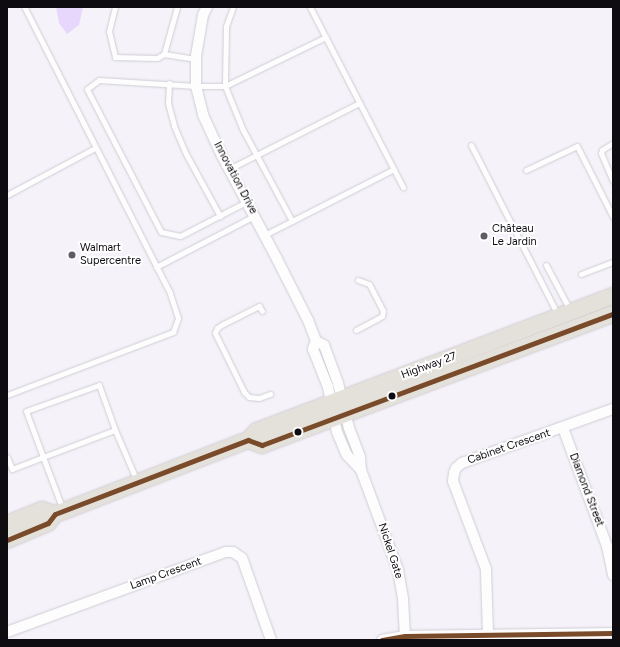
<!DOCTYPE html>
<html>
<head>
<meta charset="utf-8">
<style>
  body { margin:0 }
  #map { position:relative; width:620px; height:647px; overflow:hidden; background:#f5f2fa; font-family:Figtree,sans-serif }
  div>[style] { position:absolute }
  .water>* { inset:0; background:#e8d7fd }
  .roads { filter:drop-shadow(0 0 1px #cfcdd3) drop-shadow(0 0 1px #cfcdd3) }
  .service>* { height:5px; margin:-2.5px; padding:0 2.5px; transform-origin:2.5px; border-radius:2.5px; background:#fefdfe }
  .minor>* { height:10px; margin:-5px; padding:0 5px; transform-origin:5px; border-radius:5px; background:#fefdfe }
  .primary>* { height:16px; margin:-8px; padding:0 8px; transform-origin:8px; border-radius:8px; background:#e4e1db }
  .bus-1>* { height:5px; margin:-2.5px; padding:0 2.5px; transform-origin:2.5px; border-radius:2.5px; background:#7a4b2a }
  .dots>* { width:11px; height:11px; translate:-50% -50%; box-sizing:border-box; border:2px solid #fefefe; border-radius:50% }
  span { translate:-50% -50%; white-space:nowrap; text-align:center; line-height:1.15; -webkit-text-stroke:4px #fefefe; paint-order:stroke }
  .street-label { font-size:11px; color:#0f0c11 }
  .poi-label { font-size:11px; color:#0f0c11 }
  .left { translate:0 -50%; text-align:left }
  .frame { position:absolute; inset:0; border:8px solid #0f0c11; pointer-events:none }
</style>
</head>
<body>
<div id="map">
  <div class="water">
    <div style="clip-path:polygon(56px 7px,83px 7px,79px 25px,67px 34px,59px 23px)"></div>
  </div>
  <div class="roads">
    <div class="service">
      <div style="left:115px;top:7px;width:25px;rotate:104deg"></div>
      <div style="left:109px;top:31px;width:27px;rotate:77deg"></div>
      <div style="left:115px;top:57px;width:42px;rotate:1.4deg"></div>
      <div style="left:157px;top:58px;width:8px;rotate:-30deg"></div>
      <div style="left:177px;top:7px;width:49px;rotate:105.5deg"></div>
      <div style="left:164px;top:54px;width:32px;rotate:9deg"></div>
      <div style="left:233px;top:7px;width:20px;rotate:110deg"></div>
      <div style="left:226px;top:26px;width:60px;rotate:91deg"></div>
      <div style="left:225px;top:86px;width:48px;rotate:67.8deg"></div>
      <div style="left:243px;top:130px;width:103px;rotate:61.7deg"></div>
      <div style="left:292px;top:221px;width:31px;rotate:153deg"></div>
      <div style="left:310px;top:7px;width:203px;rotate:62.7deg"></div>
      <div style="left:169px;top:83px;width:20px;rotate:93deg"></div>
      <div style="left:168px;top:103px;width:24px;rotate:75deg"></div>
      <div style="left:174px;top:126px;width:30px;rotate:67deg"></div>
      <div style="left:186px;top:154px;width:71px;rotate:61.3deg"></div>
      <div style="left:613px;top:143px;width:13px;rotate:148deg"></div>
      <div style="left:602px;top:150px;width:3px;rotate:108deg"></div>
      <div style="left:601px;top:153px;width:30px;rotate:67deg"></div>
      <div style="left:471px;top:145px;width:191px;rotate:62.9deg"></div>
      <div style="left:229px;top:169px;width:146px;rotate:-26.9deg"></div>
      <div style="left:526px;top:170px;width:56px;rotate:-25.2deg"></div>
      <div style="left:577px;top:146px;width:80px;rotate:63.1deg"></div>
      <div style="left:7px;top:195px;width:100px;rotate:-28.1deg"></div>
      <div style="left:246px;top:202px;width:74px;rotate:152.7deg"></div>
      <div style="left:180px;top:236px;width:19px;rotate:-168deg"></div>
      <div style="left:161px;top:232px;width:161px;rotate:-117.4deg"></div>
      <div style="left:87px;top:89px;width:15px;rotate:-37deg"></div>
      <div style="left:99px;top:80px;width:97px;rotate:3.5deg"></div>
      <div style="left:196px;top:86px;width:29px"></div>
      <div style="left:225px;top:86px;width:112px;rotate:-25.9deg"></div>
      <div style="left:292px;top:221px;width:114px;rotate:-27deg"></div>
      <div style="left:546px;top:265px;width:51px;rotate:61.9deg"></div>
      <div style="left:156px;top:267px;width:110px;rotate:-27.5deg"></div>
      <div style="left:581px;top:274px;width:34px;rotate:-21deg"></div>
      <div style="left:262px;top:311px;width:6px;rotate:-121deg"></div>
      <div style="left:259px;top:306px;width:40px;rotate:153.4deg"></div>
      <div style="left:223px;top:324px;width:7px;rotate:146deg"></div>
      <div style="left:217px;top:328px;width:5px;rotate:112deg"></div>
      <div style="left:215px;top:333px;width:66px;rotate:63.8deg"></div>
      <div style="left:244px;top:392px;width:7px;rotate:45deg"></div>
      <div style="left:249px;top:397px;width:10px;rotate:6deg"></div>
      <div style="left:259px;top:398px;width:12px;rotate:-20deg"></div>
      <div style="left:356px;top:330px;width:24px;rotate:-28deg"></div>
      <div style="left:377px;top:319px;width:6px;rotate:-31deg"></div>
      <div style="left:382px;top:316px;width:5px;rotate:-79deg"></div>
      <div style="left:383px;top:311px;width:30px;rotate:-117deg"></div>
      <div style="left:369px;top:284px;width:12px;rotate:-160deg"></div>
      <div style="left:7px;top:395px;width:178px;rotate:-20.8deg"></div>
      <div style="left:173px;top:332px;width:15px;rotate:-70deg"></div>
      <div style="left:178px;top:318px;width:26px;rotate:-108deg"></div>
      <div style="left:170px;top:293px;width:321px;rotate:-117deg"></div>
      <div style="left:115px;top:430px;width:56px;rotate:66.7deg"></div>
      <div style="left:7px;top:457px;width:13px;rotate:67deg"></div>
      <div style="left:12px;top:469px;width:33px;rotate:-21deg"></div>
      <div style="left:43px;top:457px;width:77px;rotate:-20.6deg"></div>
      <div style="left:115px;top:430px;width:48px;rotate:-109.6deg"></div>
      <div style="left:99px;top:385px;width:77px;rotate:160.4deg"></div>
      <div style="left:26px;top:411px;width:49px;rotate:69.7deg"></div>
      <div style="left:43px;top:457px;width:57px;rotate:69.3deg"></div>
    </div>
    <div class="minor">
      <div style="left:207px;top:7px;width:9px;rotate:117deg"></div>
      <div style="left:203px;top:15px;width:42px;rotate:99.7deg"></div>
      <div style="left:196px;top:56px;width:30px;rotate:90deg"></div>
      <div style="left:196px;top:86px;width:30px;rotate:76deg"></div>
      <div style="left:203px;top:115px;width:45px;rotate:65.1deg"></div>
      <div style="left:222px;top:156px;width:117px;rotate:61.9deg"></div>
      <div style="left:277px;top:259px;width:68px;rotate:63.1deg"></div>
      <div style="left:308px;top:320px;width:22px;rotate:69deg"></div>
      <div style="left:316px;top:341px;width:9px;rotate:111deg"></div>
      <div style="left:313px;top:349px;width:41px;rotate:68.5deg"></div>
      <div style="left:328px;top:387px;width:46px;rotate:78.7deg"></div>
      <div style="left:337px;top:432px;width:25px;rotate:67deg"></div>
      <div style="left:347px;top:455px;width:21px;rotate:47deg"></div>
      <div style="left:316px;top:341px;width:9px;rotate:27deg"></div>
      <div style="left:324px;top:345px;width:40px;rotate:69.8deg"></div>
      <div style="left:338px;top:383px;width:46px;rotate:76.3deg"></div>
      <div style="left:349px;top:428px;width:31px;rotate:69deg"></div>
      <div style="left:360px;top:457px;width:13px;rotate:86deg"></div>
      <div style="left:361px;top:470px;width:107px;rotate:69.7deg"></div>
      <div style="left:398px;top:570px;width:29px;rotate:80deg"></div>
      <div style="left:403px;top:599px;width:37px;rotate:87deg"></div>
      <div style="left:563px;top:428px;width:126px;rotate:69.6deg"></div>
      <div style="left:607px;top:546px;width:30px;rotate:78deg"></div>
      <div style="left:7px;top:632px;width:233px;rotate:-20.1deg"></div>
      <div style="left:226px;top:552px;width:7px"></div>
      <div style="left:233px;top:552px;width:11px;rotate:34deg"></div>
      <div style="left:242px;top:558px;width:87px;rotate:70.5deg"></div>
      <div style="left:488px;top:634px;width:65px;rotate:-91.8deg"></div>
      <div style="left:486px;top:569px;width:94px;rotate:-110.6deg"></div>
      <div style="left:453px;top:481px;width:8px;rotate:-83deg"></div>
      <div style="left:454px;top:473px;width:5px;rotate:-68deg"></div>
      <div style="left:456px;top:468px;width:8px;rotate:-40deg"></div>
      <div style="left:462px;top:463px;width:160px;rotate:-19.7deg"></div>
      <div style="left:382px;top:640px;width:23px;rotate:-10deg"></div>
      <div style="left:405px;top:636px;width:208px;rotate:-0.8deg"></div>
    </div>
    <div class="primary">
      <div style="left:248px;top:440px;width:15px;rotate:20deg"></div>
      <div style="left:262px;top:445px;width:375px;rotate:-20.5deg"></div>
      <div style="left:7px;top:524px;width:38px;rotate:-22deg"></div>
      <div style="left:42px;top:510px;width:14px;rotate:17deg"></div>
      <div style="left:55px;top:514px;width:9px;rotate:-18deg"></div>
      <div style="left:64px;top:511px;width:197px;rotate:-21.1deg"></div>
      <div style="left:248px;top:440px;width:13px;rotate:-45deg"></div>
      <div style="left:257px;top:431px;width:381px;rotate:-20.8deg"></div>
      <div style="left:7px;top:540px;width:44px;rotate:-22.5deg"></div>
      <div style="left:48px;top:523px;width:11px;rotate:-52deg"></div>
    </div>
  </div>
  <div class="bus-1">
    <div style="left:7px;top:540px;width:44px;rotate:-22.5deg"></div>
    <div style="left:48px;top:523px;width:11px;rotate:-52deg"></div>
    <div style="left:55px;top:514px;width:207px;rotate:-21deg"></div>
    <div style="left:248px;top:440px;width:15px;rotate:20deg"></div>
    <div style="left:262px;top:445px;width:375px;rotate:-20.5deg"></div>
    <div style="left:382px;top:640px;width:23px;rotate:-10deg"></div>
    <div style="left:405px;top:636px;width:208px;rotate:-0.8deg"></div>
  </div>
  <div class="dots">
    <div style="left:484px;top:236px;background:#605c63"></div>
    <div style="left:72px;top:255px;background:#605c63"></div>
    <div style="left:392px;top:396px;background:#0f0c11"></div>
    <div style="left:298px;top:432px;background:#0f0c11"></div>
  </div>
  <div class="street-label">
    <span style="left:235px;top:178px;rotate:62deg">Innovation Drive</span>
    <span style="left:429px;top:366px;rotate:-20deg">Highway 27</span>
    <span style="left:509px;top:447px;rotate:-19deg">Cabinet Crescent</span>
    <span style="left:586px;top:490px;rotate:69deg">Diamond Street</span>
    <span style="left:390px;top:551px;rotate:72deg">Nickel Gate</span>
    <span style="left:166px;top:574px;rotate:-20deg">Lamp Crescent</span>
  </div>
  <div class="poi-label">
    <span class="left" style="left:492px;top:236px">Château<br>Le Jardin</span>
    <span class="left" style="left:80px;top:255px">Walmart<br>Supercentre</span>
  </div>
  <div class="frame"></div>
</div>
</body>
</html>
